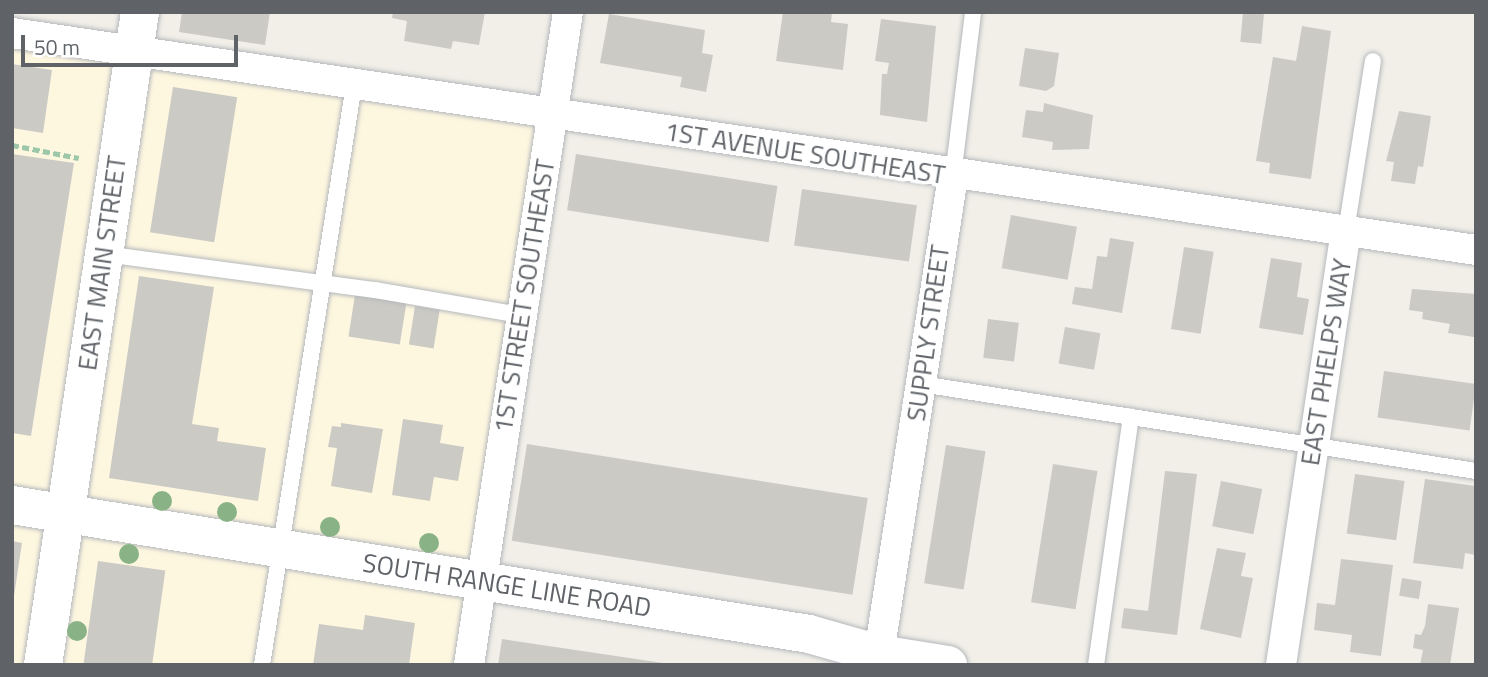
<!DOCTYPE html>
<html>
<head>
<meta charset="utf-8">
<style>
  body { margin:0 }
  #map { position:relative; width:1488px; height:677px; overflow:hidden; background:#f1efe8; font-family:"Titillium Web",sans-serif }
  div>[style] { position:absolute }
  .commercial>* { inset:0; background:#fef7e0 }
  .building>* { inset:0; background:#cccac5; transform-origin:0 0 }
  .path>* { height:4.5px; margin-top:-2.25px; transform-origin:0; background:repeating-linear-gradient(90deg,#9cc7a9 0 7px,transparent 0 10.5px) }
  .roads { filter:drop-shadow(0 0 2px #b5b8bc) drop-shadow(0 0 2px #b5b8bc) }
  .service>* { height:16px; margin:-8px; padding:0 8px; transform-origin:8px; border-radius:8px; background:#fff }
  .minor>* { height:30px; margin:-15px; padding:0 15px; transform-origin:15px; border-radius:15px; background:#fff }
  .secondary>* { height:38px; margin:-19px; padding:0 19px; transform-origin:19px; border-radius:19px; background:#fff }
  .trees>* { width:20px; height:20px; margin:-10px; border-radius:50%; background:#89b387 }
  span { translate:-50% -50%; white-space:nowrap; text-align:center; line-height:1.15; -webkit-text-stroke:7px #fff; paint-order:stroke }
  .street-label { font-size:26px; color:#5f6368 }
  .frame { position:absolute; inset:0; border:14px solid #5f6368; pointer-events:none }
  .scale { position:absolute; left:21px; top:35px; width:217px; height:32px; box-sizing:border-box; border:4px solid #5f6368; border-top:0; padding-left:9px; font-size:21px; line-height:24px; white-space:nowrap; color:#5f6368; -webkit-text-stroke:5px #fff; paint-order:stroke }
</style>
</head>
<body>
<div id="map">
  <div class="commercial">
    <div style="clip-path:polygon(12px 48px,541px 121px,464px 665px,12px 665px)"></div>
  </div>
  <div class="building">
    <div style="clip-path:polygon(182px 12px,270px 12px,265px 45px,179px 32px)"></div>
    <div style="clip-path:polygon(393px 12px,485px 12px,479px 45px,453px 41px,451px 49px,404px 41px,407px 21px,392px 18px)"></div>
    <div style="clip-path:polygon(783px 12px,832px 12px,831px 22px,848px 24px,843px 70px,776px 61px)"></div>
    <div style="left:1243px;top:12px;width:21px;height:30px;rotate:5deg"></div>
    <div style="clip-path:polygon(609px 14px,705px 30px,702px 53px,713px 55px,706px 92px,680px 87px,682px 77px,600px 63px)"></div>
    <div style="clip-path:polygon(881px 19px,936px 26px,927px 122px,880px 115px,882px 74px,887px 74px,889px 63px,875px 61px)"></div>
    <div style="clip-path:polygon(1302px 26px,1331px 31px,1311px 179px,1269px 173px,1270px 163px,1256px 161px,1273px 57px,1296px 61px)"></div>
    <div style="clip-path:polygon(1025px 48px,1059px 53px,1054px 86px,1046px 91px,1019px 86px)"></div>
    <div style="clip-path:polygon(12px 64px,52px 70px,43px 133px,12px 128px)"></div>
    <div style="left:173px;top:87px;width:65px;height:147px;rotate:9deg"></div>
    <div style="clip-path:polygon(1044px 103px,1093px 115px,1089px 149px,1052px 150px,1053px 142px,1022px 137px,1026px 110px,1043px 112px)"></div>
    <div style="clip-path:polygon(1399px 111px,1431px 116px,1423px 167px,1418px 166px,1415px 184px,1391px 181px,1394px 162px,1386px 161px)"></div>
    <div style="clip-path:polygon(12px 154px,74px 163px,31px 436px,12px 433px)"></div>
    <div style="left:576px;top:154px;width:204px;height:57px;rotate:9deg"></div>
    <div style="left:802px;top:189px;width:116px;height:57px;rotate:8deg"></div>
    <div style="left:1011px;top:215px;width:67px;height:54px;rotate:10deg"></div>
    <div style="clip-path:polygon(1110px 238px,1134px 242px,1122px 313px,1072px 304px,1075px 287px,1092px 289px,1097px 256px,1107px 257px)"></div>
    <div style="left:1184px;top:247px;width:30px;height:83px;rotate:9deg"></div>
    <div style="clip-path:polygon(1271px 258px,1302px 263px,1297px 297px,1309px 299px,1303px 335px,1259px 328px)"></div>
    <div style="clip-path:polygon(139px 276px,214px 287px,192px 424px,219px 428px,217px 441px,266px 448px,258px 501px,109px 478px)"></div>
    <div style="clip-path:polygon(1412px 289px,1476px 294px,1474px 337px,1448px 333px,1450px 324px,1422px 319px,1423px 312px,1409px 310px)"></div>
    <div style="left:355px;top:295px;width:52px;height:42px;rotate:9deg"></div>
    <div style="left:415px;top:306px;width:25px;height:39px;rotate:9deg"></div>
    <div style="left:988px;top:319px;width:31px;height:39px;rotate:7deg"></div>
    <div style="left:1065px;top:327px;width:36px;height:37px;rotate:10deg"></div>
    <div style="left:1384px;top:371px;width:93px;height:47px;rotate:8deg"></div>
    <div style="clip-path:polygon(403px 419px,443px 425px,440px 443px,464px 447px,458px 481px,434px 477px,430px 501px,392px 495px)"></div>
    <div style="clip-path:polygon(341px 423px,383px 429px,372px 493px,331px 486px,337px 448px,328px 447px,332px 426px,341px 427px)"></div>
    <div style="left:527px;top:444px;width:345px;height:98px;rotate:9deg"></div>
    <div style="left:946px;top:445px;width:40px;height:140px;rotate:9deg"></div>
    <div style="left:1053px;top:464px;width:45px;height:140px;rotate:9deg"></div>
    <div style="clip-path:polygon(1165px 471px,1197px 474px,1177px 635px,1121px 628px,1124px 608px,1148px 611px)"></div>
    <div style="left:1355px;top:474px;width:50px;height:60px;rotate:8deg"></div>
    <div style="clip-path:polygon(1425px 479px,1475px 486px,1476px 555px,1465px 553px,1463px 569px,1413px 563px)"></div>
    <div style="left:1221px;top:481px;width:42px;height:46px;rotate:11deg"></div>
    <div style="clip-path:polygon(12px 541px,22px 543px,14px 596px,12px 596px)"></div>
    <div style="clip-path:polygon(1217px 548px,1246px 553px,1241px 576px,1253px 578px,1241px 638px,1200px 629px)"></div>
    <div style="clip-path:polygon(1341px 559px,1393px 565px,1381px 656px,1350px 652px,1352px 635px,1314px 630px,1317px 603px,1335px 605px)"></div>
    <div style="left:98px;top:561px;width:68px;height:105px;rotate:8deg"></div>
    <div style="left:1402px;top:578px;width:20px;height:18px;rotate:9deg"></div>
    <div style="clip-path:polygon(1428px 604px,1459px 608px,1450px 665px,1420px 665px,1423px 650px,1413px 648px,1415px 634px,1421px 635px,1425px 626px)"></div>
    <div style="clip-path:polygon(365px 615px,415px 623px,409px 665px,313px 665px,319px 624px,363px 630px)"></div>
    <div style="clip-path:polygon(502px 639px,663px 663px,663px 665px,498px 665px)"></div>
  </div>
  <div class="path">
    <div style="left:12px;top:145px;width:68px;rotate:11deg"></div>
  </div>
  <div class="roads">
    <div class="service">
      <div style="left:953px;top:176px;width:165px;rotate:-83deg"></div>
      <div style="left:1346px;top:231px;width:172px;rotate:-81deg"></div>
      <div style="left:104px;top:254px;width:273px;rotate:7.6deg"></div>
      <div style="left:375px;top:290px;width:147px;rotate:9.8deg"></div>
      <div style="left:921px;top:384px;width:562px;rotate:8.91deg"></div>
      <div style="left:262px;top:665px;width:587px;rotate:-80.99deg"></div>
      <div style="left:1096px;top:665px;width:251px;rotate:-82deg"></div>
    </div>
    <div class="minor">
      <div style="left:12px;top:33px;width:1480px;rotate:8.43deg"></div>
      <div style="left:879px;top:654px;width:484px;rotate:-81.2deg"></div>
      <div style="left:469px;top:665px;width:660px;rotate:-81.38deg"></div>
      <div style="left:1281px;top:665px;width:439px;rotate:-81.5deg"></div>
    </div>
    <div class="secondary">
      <div style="left:12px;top:505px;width:807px;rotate:9.19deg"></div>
      <div style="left:809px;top:634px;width:73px;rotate:15.9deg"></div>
      <div style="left:879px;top:654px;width:70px;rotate:9.1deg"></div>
      <div style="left:43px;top:665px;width:660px;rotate:-81.55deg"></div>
    </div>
  </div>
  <div class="trees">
    <div style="left:162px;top:501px"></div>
    <div style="left:227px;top:512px"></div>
    <div style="left:330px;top:527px"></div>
    <div style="left:429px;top:543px"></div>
    <div style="left:129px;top:554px"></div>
    <div style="left:77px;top:631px"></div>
  </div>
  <div class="street-label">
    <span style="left:805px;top:153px;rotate:9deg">1ST AVENUE SOUTHEAST</span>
    <span style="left:102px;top:263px;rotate:-82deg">EAST MAIN STREET</span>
    <span style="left:524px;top:296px;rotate:-81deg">1ST STREET SOUTHEAST</span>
    <span style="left:928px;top:333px;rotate:-82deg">SUPPLY STREET</span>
    <span style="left:1326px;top:362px;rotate:-81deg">EAST PHELPS WAY</span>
    <span style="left:507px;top:585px;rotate:9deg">SOUTH RANGE LINE ROAD</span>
  </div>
  <div class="frame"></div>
  <div class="scale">50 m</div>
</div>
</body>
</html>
